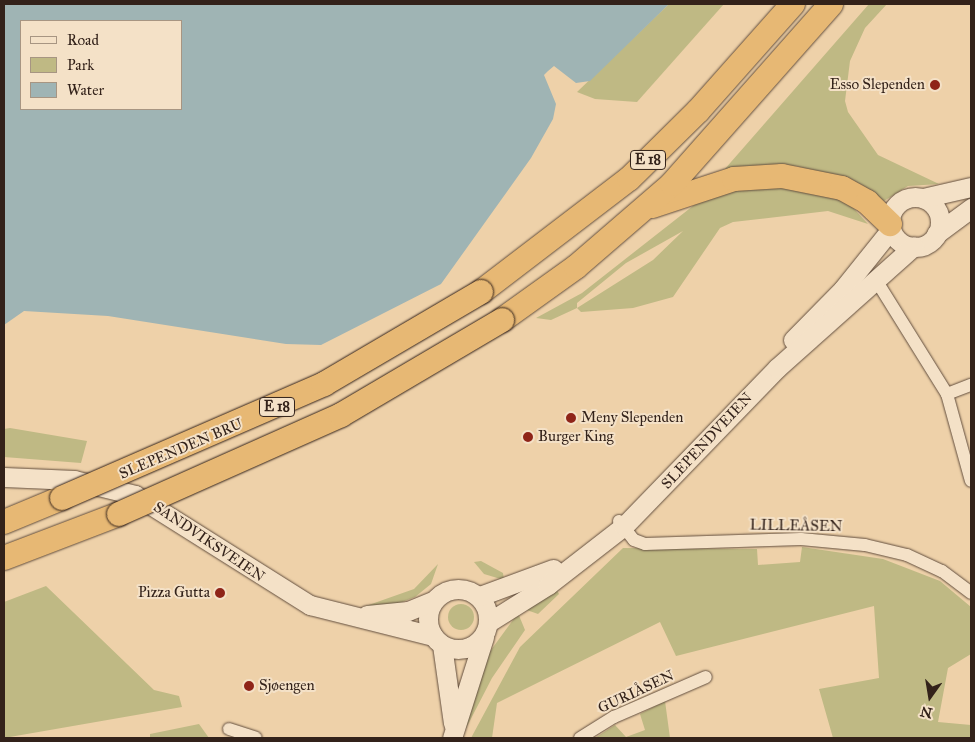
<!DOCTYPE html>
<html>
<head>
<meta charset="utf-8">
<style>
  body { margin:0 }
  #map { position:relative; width:975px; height:742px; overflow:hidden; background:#eed1a9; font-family:"IM FELL Great Primer",serif }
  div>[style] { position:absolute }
  .green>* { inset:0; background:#bfb984 }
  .round { border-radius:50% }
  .water>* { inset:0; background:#9fb4b4 }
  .roads { filter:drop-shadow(0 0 1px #624e3e) drop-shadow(0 0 1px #624e3e) }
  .street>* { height:12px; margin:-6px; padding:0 6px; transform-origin:6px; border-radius:6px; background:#f4e1c7 }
  .secondary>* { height:19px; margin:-9.5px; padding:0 9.5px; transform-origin:9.5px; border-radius:9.5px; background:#f4e1c7 }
  .secondary>.ring { margin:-9.5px; padding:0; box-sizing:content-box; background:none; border:19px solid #f4e1c7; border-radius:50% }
  .highway>* { height:24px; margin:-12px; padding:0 12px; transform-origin:12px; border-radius:12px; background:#e7b874 }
  .bridges { filter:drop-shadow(0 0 1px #33221a) drop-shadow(0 0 1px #33221a) }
  .highway-bridge>* { height:24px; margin:-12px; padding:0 12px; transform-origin:12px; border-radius:12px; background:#e7b874 }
  .dots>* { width:14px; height:14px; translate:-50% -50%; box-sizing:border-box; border:2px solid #f4e1c7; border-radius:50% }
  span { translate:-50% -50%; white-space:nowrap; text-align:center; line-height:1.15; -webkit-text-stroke:4px #f4e1c7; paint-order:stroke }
  .shield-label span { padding:1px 4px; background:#f4e1c7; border:1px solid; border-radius:4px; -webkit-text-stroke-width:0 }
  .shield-label { font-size:14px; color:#33221a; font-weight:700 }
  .poi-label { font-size:15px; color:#33221a }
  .right { translate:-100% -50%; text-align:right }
  .left { translate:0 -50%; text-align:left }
  .street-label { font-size:15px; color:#33221a }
  .frame { position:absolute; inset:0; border:5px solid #33221a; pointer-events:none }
  .legend { position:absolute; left:20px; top:20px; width:162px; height:90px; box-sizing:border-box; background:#f4e1c7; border:1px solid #a79582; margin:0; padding:6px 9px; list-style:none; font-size:15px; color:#33221a }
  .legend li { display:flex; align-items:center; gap:10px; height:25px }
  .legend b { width:25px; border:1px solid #a79582 }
  .north { position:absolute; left:905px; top:672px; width:50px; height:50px; -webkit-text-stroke:4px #f4e1c7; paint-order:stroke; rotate:193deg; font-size:14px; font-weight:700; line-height:20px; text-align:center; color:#33221a }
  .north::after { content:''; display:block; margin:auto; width:18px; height:22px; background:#33221a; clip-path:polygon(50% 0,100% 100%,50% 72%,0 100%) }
</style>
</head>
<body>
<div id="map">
  <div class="green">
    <div style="clip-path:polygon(669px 4px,724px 4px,637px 102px,595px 99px,577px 92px)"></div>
    <div style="clip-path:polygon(869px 4px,887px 4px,865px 28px,850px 61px,845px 101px,848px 112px,878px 155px,939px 184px,908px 186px,884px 201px,862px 185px,796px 166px,724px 170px)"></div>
    <div style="clip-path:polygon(evenodd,778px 184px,845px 199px,868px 224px,828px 211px,733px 222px,720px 228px,673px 297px,633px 308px,581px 312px,577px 308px,551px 320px,536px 318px,582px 293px,698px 202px,715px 193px,778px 184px,683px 231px,653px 260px,577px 308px,577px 303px,626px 263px,683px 231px)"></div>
    <div style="clip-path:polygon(10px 428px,87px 441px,81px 463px,4px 457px,4px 429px)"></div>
    <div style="clip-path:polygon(802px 547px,883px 559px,940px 581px,971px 607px,971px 654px,948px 668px,938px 722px,971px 725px,971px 738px,833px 738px,819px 689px,879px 678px,874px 606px,676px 656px,660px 622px,497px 703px,492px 738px,471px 738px,520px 647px,623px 548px,757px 549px,758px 565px,800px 562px)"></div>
    <div style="clip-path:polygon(481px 561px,503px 573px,504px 580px,484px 574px,474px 562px)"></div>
    <div style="clip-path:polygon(438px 564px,431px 584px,415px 597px,397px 604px,363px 607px,414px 589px)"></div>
    <div style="clip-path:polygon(46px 586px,154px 690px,179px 696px,182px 707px,4px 738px,4px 602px)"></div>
    <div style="clip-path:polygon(555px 587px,559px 594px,538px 614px,524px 609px)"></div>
    <div class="round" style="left:448px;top:604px;width:26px;height:26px"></div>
    <div style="clip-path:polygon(518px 613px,525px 630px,492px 678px,461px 738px,483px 661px)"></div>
    <div style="clip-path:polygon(665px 701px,670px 738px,595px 738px,615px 725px,626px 737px,645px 730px,640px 714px)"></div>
    <div style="clip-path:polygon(199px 724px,209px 738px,150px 738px,150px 734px)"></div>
  </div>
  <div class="water">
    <div style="clip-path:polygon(evenodd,4px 4px,669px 4px,590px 81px,576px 83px,554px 66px,548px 71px,544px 75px,556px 104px,553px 119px,531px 158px,441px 284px,321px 345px,286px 344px,108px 316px,24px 311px,4px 325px,4px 4px,21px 21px,181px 21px,181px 109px,21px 109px,21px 21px)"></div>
  </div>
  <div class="roads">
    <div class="street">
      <div style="left:876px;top:280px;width:134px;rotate:58.1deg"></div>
      <div style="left:947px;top:394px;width:90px;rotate:74.6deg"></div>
      <div style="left:947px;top:394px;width:26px;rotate:-21deg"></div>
      <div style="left:619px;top:521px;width:24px;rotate:52deg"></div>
      <div style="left:634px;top:540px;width:12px;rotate:20deg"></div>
      <div style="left:645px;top:544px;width:156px;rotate:-1.8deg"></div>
      <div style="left:801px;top:539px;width:64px;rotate:5.4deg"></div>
      <div style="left:865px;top:545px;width:43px;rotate:13.4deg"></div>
      <div style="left:907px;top:555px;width:38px;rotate:25deg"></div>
      <div style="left:942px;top:571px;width:36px;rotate:37deg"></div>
      <div style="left:229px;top:729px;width:28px;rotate:18deg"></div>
      <div style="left:580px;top:738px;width:40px;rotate:-32deg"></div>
      <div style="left:614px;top:717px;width:100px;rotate:-23.5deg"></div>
    </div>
    <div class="secondary">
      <div class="ring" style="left:890px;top:197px;width:31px;height:31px"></div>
      <div style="left:923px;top:198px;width:49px;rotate:-12.9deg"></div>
      <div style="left:936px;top:234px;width:44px;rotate:-36.6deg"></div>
      <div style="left:793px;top:340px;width:71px;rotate:-45.6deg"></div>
      <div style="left:843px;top:289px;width:77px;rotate:-51.3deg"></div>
      <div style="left:4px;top:477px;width:70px;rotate:2.5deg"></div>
      <div style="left:74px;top:480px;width:63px;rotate:13.8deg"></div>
      <div style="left:135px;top:495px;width:207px;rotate:32.2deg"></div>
      <div style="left:310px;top:605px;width:127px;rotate:14.1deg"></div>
      <div class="ring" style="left:428px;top:589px;width:41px;height:41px"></div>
      <div style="left:480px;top:596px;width:78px;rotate:-20.3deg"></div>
      <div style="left:367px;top:615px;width:41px;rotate:-5.6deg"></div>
      <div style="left:408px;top:611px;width:27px;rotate:-22deg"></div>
      <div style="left:489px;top:622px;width:70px;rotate:-32.1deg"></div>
      <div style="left:548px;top:585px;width:96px;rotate:-37.8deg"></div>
      <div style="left:624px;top:526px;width:220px;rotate:-45.9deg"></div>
      <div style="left:777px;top:368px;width:183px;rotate:-41.7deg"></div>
      <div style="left:442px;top:645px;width:79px;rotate:82deg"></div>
      <div style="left:452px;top:738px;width:106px;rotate:-72.4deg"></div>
    </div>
    <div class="highway">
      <div style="left:652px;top:206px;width:86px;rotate:-18.2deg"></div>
      <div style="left:734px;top:179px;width:48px;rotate:-3.6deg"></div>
      <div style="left:782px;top:176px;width:61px;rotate:11.3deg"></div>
      <div style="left:842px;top:188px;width:29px;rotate:29deg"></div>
      <div style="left:867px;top:202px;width:32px;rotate:44deg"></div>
      <div style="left:481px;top:292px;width:186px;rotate:-37.4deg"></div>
      <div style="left:629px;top:179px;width:97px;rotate:-44.6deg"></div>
      <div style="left:698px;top:111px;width:143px;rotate:-48.4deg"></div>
      <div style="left:502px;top:320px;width:91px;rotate:-35.6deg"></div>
      <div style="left:576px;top:267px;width:127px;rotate:-40.8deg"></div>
      <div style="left:672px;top:184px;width:240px;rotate:-48.5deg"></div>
      <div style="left:4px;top:522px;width:63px;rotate:-22.5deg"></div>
      <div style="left:4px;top:558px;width:123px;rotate:-20.9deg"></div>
    </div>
  </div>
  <div class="bridges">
    <div class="highway-bridge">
      <div style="left:62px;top:498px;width:286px;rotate:-23.5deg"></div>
      <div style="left:324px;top:384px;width:182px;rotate:-30.4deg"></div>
      <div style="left:119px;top:514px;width:243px;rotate:-24deg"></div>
      <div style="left:341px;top:415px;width:187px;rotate:-30.5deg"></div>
    </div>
  </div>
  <div class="dots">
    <div style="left:935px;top:85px;background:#8f2418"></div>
    <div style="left:571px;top:418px;background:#8f2418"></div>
    <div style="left:528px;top:437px;background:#8f2418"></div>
    <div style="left:220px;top:593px;background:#8f2418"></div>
    <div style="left:249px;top:686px;background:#8f2418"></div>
  </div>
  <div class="shield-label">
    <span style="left:648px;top:160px">E 18</span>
    <span style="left:277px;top:407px">E 18</span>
  </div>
  <div class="poi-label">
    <span class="right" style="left:925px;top:85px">Esso Slependen</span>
    <span class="left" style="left:581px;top:418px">Meny Slependen</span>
    <span class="left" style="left:538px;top:437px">Burger King</span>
    <span class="right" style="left:210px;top:593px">Pizza Gutta</span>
    <span class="left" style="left:259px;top:686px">Sjøengen</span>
  </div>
  <div class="street-label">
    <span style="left:707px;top:441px;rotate:-47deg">SLEPENDVEIEN</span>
    <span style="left:181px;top:449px;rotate:-23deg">SLEPENDEN BRU</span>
    <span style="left:796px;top:526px;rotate:1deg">LILLEÅSEN</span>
    <span style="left:209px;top:542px;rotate:34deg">SANDVIKSVEIEN</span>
    <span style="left:636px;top:692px;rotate:-25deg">GURIÅSEN</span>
  </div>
  <div class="frame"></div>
  <ul class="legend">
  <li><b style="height:6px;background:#f4e1c7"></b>Road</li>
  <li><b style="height:14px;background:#bfb984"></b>Park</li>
  <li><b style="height:14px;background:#9fb4b4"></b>Water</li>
  </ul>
  <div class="north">N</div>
</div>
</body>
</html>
